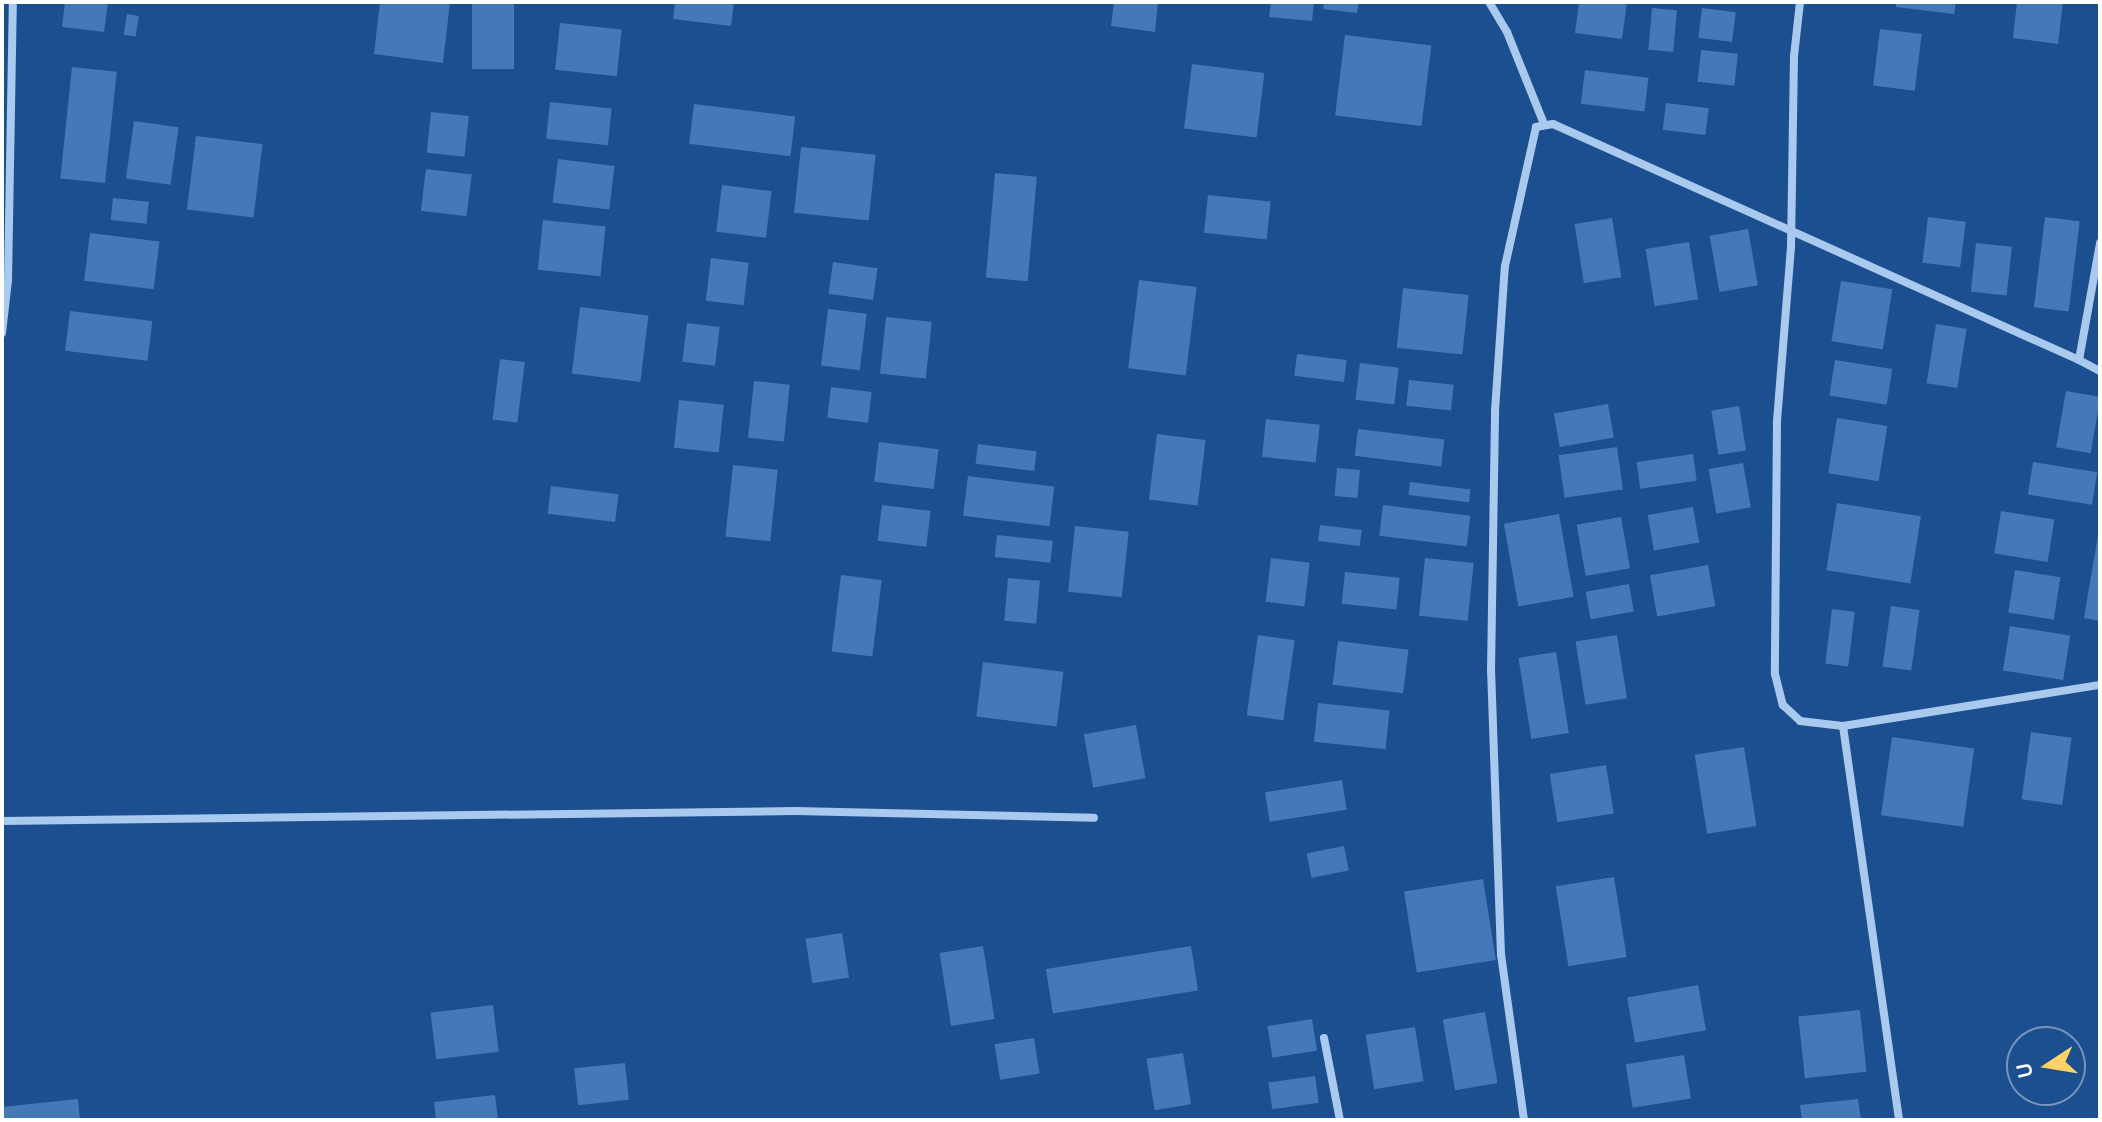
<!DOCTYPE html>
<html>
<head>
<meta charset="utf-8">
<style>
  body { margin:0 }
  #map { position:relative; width:2102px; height:1122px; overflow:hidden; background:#1b4f8f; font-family:Karla,sans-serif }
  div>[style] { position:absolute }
  .building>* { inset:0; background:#4478b7; transform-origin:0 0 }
  .minor>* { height:8px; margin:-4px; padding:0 4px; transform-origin:4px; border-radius:4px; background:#a9c9ee }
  span { translate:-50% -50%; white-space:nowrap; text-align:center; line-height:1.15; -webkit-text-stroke:8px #1b4f8f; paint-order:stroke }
  .frame { position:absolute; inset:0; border:4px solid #fff; pointer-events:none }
  .north { position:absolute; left:2006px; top:1026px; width:80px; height:80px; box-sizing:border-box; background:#1b4f8f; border:2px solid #7695bc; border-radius:50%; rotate:258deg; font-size:22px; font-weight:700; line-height:32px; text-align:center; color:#fff }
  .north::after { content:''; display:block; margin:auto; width:28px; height:36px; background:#ffd166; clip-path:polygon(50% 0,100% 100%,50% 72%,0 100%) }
</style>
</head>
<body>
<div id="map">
  <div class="building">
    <div style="clip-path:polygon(65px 2px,108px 2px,104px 32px,62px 27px)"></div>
    <div style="clip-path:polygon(380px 2px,450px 2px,443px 63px,374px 54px)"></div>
    <div style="left:472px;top:2px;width:42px;height:67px"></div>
    <div style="clip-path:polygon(675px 2px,734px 2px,731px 26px,673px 19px)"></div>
    <div style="clip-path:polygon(1114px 2px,1158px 2px,1155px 32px,1111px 26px)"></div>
    <div style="clip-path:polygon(1271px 2px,1314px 2px,1312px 21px,1269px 17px)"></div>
    <div style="clip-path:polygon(1324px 2px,1359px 2px,1357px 13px,1323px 9px)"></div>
    <div style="clip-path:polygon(1579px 2px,1627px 2px,1622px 39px,1575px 33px)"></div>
    <div style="clip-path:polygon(1896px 2px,1956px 2px,1954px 14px,1896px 7px)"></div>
    <div style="clip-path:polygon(2017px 2px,2063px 2px,2058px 44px,2013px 38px)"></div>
    <div style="left:1652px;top:8px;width:25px;height:42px;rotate:5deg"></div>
    <div style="left:1702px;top:8px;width:34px;height:30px;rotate:7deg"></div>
    <div style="left:127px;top:14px;width:12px;height:21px;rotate:9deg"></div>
    <div style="left:560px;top:23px;width:62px;height:47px;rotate:6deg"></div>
    <div style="left:1880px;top:29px;width:42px;height:57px;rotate:7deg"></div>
    <div style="left:1345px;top:35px;width:87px;height:81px;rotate:7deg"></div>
    <div style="left:1701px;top:50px;width:37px;height:32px;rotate:6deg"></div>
    <div style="left:1192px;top:64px;width:73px;height:65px;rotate:7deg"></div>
    <div style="left:72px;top:67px;width:45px;height:112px;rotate:6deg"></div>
    <div style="left:1585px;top:70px;width:64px;height:34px;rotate:7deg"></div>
    <div style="left:550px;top:102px;width:62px;height:37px;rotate:6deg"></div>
    <div style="left:1666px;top:103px;width:43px;height:27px;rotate:7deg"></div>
    <div style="left:694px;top:104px;width:102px;height:40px;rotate:7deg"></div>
    <div style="left:431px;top:112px;width:38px;height:41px;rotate:6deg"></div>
    <div style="left:134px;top:121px;width:45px;height:58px;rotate:8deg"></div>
    <div style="left:196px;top:136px;width:67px;height:74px;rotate:7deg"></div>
    <div style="left:801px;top:147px;width:75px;height:66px;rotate:6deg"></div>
    <div style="left:558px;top:159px;width:57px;height:44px;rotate:7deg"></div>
    <div style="left:426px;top:169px;width:46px;height:42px;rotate:7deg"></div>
    <div style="left:995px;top:173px;width:42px;height:105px;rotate:5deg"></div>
    <div style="left:722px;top:185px;width:50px;height:47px;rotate:7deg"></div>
    <div style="left:1208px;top:195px;width:63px;height:38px;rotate:6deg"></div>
    <div style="left:113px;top:198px;width:36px;height:22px;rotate:6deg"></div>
    <div style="left:1928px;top:217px;width:38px;height:46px;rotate:7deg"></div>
    <div style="left:2045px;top:217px;width:35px;height:91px;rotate:7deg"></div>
    <div style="left:1612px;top:218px;width:60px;height:38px;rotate:81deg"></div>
    <div style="left:543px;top:220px;width:63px;height:50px;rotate:6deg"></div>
    <div style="left:1748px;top:229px;width:57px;height:39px;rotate:80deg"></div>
    <div style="left:90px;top:233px;width:70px;height:48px;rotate:7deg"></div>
    <div style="left:1689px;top:242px;width:58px;height:44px;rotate:81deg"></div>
    <div style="left:1976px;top:243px;width:36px;height:49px;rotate:6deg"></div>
    <div style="left:711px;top:258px;width:38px;height:43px;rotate:7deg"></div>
    <div style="left:833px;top:262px;width:45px;height:32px;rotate:8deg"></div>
    <div style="left:1139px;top:280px;width:58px;height:89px;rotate:7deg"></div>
    <div style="left:1841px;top:281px;width:52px;height:61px;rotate:9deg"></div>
    <div style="left:1403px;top:288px;width:66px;height:60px;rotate:6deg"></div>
    <div style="left:580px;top:307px;width:69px;height:67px;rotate:7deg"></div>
    <div style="left:828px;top:309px;width:39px;height:57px;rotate:7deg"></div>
    <div style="left:70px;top:311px;width:83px;height:40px;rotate:7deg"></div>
    <div style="left:886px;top:317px;width:46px;height:57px;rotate:6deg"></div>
    <div style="left:687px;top:323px;width:33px;height:39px;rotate:7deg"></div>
    <div style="left:1936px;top:324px;width:31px;height:60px;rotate:9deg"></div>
    <div style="left:1297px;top:354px;width:50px;height:22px;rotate:7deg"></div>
    <div style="left:500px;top:359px;width:25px;height:61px;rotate:7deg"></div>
    <div style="left:1835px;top:360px;width:58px;height:36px;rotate:9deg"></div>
    <div style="left:1360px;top:363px;width:39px;height:37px;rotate:7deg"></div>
    <div style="left:1409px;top:380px;width:45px;height:26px;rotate:6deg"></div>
    <div style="left:754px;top:381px;width:36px;height:57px;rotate:6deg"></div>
    <div style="left:831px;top:387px;width:41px;height:31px;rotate:7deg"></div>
    <div style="left:2066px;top:391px;width:35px;height:57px;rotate:10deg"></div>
    <div style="left:679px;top:400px;width:45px;height:48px;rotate:6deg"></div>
    <div style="left:1608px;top:404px;width:34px;height:55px;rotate:80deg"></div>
    <div style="left:1739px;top:406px;width:45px;height:28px;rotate:81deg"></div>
    <div style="left:1837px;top:418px;width:51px;height:56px;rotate:9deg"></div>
    <div style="left:1266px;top:419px;width:54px;height:38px;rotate:6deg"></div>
    <div style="left:1358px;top:429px;width:87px;height:27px;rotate:7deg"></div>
    <div style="left:1157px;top:434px;width:49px;height:66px;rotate:7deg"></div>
    <div style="left:879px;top:442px;width:60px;height:40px;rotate:7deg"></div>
    <div style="left:978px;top:444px;width:59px;height:20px;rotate:7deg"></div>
    <div style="left:1617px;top:447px;width:43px;height:59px;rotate:82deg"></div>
    <div style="left:1693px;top:454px;width:27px;height:57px;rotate:82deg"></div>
    <div style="left:2033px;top:462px;width:65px;height:33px;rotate:9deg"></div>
    <div style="left:1743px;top:463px;width:45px;height:35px;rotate:80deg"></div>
    <div style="left:733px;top:465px;width:45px;height:72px;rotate:6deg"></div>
    <div style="left:1337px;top:468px;width:23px;height:28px;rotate:5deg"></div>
    <div style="left:968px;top:476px;width:87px;height:40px;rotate:7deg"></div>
    <div style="left:1410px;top:482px;width:61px;height:13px;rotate:7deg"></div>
    <div style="left:551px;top:486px;width:68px;height:28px;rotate:7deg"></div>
    <div style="left:1837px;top:503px;width:85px;height:68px;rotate:9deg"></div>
    <div style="left:882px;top:505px;width:49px;height:36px;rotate:7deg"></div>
    <div style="left:1383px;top:505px;width:88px;height:31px;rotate:7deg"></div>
    <div style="left:1693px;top:507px;width:36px;height:46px;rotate:80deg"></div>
    <div style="left:2001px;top:511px;width:54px;height:43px;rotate:9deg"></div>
    <div style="left:1559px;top:514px;width:84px;height:56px;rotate:80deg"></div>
    <div style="left:1621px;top:517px;width:52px;height:45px;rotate:80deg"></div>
    <div style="clip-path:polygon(2100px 523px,2100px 621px,2084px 618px)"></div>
    <div style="left:1320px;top:525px;width:42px;height:16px;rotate:7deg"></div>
    <div style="left:1075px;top:526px;width:54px;height:66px;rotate:6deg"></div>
    <div style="left:997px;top:535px;width:56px;height:22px;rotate:6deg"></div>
    <div style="left:1271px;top:558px;width:39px;height:44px;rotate:7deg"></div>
    <div style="left:1425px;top:558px;width:49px;height:58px;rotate:6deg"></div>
    <div style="left:1708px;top:565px;width:42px;height:59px;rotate:80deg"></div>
    <div style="left:2015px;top:570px;width:46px;height:43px;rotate:9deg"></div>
    <div style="left:1345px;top:572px;width:55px;height:32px;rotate:6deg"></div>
    <div style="left:841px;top:575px;width:41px;height:77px;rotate:7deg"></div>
    <div style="left:1008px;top:578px;width:32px;height:43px;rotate:5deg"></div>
    <div style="left:1629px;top:584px;width:28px;height:44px;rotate:80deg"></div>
    <div style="left:1891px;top:606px;width:29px;height:61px;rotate:8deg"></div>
    <div style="left:1832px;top:609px;width:23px;height:55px;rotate:7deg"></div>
    <div style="left:2010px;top:626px;width:61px;height:45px;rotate:9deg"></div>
    <div style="left:1258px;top:635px;width:37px;height:81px;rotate:8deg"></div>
    <div style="left:1617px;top:635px;width:64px;height:42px;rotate:81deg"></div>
    <div style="left:1338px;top:641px;width:71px;height:44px;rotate:7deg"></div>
    <div style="left:1556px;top:652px;width:82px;height:38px;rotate:81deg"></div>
    <div style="left:983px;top:662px;width:81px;height:55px;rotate:7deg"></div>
    <div style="left:1318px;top:703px;width:72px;height:39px;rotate:6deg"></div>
    <div style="left:1136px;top:725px;width:54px;height:53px;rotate:80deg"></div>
    <div style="left:2031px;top:732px;width:41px;height:68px;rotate:8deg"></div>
    <div style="left:1892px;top:737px;width:83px;height:79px;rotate:8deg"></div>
    <div style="left:1744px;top:747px;width:80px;height:50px;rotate:81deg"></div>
    <div style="left:1606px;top:765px;width:49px;height:57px;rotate:81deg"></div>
    <div style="left:1342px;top:780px;width:30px;height:78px;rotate:81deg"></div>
    <div style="left:1344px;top:846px;width:25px;height:38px;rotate:79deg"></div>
    <div style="left:1614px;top:877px;width:81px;height:59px;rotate:81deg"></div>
    <div style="left:1483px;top:879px;width:82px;height:80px;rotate:81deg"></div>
    <div style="left:842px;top:933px;width:45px;height:37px;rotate:81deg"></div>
    <div style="left:983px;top:946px;width:74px;height:44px;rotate:81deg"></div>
    <div style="left:1191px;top:946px;width:45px;height:147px;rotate:81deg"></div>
    <div style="left:1698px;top:985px;width:46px;height:72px;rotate:80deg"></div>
    <div style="left:493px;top:1005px;width:47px;height:63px;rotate:83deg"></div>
    <div style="left:1860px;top:1010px;width:62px;height:62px;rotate:84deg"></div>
    <div style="left:1485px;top:1012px;width:72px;height:43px;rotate:80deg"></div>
    <div style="left:1312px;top:1019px;width:32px;height:45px;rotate:81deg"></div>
    <div style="left:1415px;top:1027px;width:55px;height:50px;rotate:81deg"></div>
    <div style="left:1034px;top:1038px;width:36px;height:40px;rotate:81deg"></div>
    <div style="left:1183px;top:1053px;width:52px;height:37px;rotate:81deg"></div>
    <div style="left:1684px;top:1055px;width:44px;height:59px;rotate:81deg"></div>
    <div style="left:625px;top:1063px;width:37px;height:51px;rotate:84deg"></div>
    <div style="left:1315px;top:1076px;width:27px;height:47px;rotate:82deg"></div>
    <div style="clip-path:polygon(495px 1095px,498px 1120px,436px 1120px,434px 1102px)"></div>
    <div style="clip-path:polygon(78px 1099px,80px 1120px,2px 1120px,2px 1107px)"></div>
    <div style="clip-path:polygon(1858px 1099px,1861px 1120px,1802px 1120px,1800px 1105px)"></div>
  </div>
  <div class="minor">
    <div style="left:1489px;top:2px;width:35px;rotate:59deg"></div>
    <div style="left:1507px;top:32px;width:99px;rotate:68.1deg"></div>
    <div style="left:1800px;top:2px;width:54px;rotate:96.3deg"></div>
    <div style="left:1794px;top:56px;width:191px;rotate:90.9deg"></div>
    <div style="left:1791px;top:247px;width:176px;rotate:94.6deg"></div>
    <div style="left:1777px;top:422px;width:252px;rotate:90.5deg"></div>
    <div style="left:1775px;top:674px;width:32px;rotate:76deg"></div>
    <div style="left:1783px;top:705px;width:23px;rotate:43deg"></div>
    <div style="left:1800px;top:721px;width:43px;rotate:6.6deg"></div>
    <div style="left:1843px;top:726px;width:260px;rotate:-9.1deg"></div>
    <div style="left:2px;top:333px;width:53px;rotate:-83.5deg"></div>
    <div style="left:8px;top:280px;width:278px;rotate:-89deg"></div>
    <div style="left:2079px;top:360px;width:24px;rotate:28deg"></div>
    <div style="left:1843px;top:726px;width:398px;rotate:81.9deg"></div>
    <div style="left:2px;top:821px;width:793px;rotate:-0.72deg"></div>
    <div style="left:795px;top:811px;width:299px;rotate:1.3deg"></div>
    <div style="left:1324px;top:1038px;width:84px;rotate:79deg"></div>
    <div style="left:1524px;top:1120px;width:167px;rotate:-97.9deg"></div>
    <div style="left:1501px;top:955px;width:284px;rotate:-92deg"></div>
    <div style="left:1491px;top:671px;width:260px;rotate:-89.1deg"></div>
    <div style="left:1495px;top:411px;width:145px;rotate:-86.1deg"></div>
    <div style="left:1505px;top:266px;width:142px;rotate:-77.4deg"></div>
    <div style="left:1536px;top:127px;width:17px;rotate:-10deg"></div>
    <div style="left:1553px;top:124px;width:577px;rotate:24.16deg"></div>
    <div style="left:2079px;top:360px;width:119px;rotate:-79.8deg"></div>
  </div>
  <div class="frame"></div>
  <div class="north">U</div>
</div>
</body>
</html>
